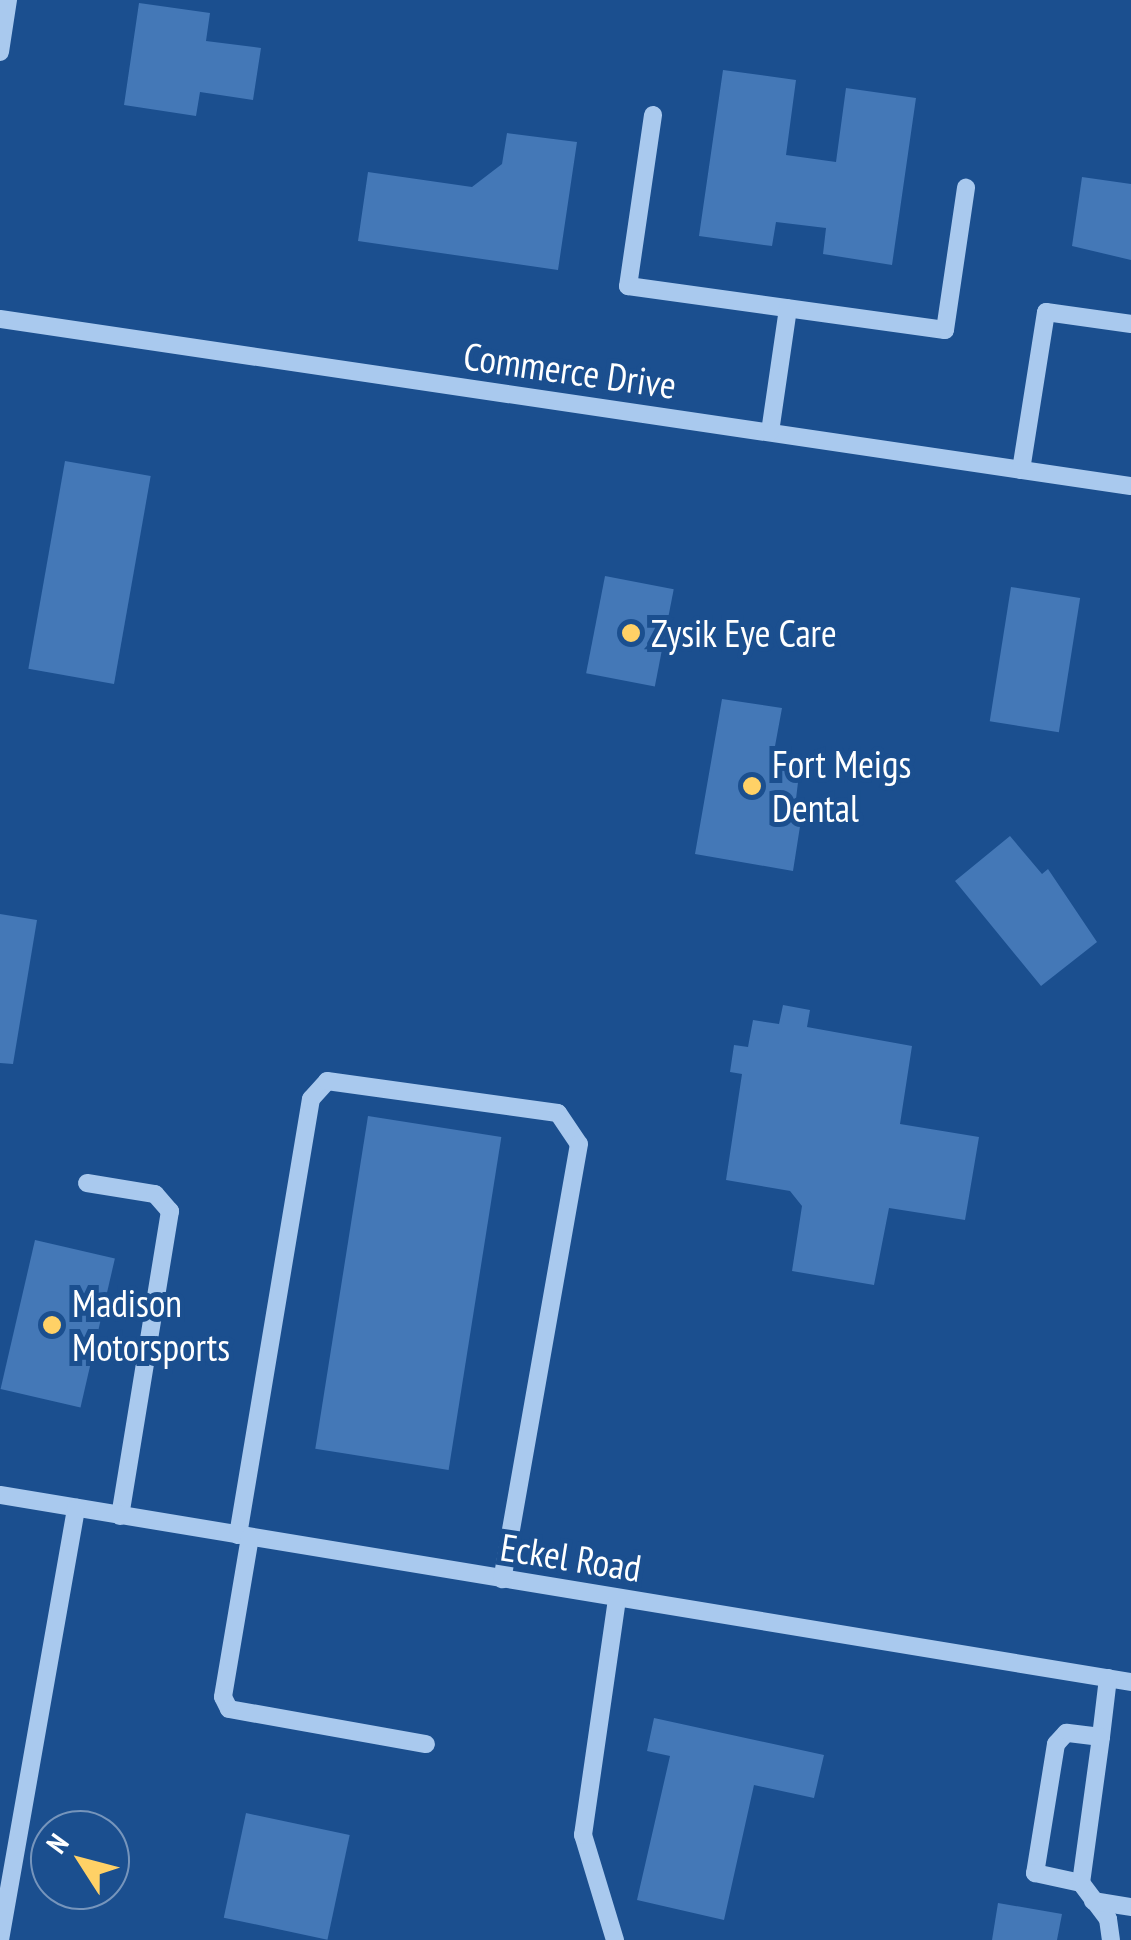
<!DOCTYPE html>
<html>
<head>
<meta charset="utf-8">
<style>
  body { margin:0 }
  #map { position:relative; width:1131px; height:1940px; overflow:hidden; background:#1b4f8f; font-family:"PT Sans Narrow",sans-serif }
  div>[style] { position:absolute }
  .building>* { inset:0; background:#4478b7; transform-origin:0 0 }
  .minor>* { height:18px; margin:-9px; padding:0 9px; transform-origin:9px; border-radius:9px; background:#a9c9ee }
  .dots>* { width:28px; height:28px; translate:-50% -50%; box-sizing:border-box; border:5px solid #1b4f8f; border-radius:50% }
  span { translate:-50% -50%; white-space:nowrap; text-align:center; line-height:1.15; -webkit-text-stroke:10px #1b4f8f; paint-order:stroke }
  .street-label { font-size:38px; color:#fff }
  .poi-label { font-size:38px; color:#fff }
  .left { translate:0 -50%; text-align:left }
  .north { position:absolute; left:30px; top:1810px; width:100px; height:100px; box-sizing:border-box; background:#1b4f8f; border:2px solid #7695bc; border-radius:50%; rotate:306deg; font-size:28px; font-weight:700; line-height:40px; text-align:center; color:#fff }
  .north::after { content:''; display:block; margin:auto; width:35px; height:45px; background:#ffd166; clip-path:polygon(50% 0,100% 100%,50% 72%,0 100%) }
</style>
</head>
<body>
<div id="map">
  <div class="building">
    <div style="clip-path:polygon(139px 3px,210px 13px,206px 41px,261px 48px,253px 100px,200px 92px,196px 116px,124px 105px)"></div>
    <div style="clip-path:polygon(723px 70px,796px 80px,786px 155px,836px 162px,846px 88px,916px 98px,892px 265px,823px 254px,826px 228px,776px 222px,772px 246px,699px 236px)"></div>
    <div style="clip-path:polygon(507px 133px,577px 142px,558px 270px,358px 241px,368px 172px,472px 187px,502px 164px)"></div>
    <div style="clip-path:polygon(1082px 177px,1131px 184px,1131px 260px,1072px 246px)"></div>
    <div style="left:65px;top:461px;width:87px;height:211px;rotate:10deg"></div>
    <div style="left:605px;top:576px;width:70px;height:99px;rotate:11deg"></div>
    <div style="left:1011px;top:587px;width:70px;height:136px;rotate:9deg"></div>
    <div style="clip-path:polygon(722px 699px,782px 708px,771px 768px,799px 774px,796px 799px,804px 801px,793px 871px,695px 854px)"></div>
    <div style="clip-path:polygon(1010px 836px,1042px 874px,1048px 869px,1097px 942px,1041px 986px,955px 881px)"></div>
    <div style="clip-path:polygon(0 914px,37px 920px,13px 1064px,0 1063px)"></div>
    <div style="clip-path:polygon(783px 1005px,810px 1010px,807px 1027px,912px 1046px,900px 1124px,979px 1137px,965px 1220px,889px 1208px,874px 1285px,792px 1271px,802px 1206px,790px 1191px,726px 1180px,742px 1074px,730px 1072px,734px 1045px,748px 1047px,753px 1020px,779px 1024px)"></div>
    <div style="left:368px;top:1116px;width:135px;height:337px;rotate:9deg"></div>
    <div style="left:35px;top:1240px;width:82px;height:153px;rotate:13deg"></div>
    <div style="clip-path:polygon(654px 1718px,824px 1755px,814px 1798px,754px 1785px,724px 1920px,637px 1900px,670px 1756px,647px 1751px)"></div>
    <div style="left:246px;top:1813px;width:106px;height:107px;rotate:12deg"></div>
    <div style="clip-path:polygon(998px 1903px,1062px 1914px,1057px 1940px,992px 1940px)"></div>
  </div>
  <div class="minor">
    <div style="left:0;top:52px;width:53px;rotate:-81.3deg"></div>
    <div style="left:653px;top:115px;width:173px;rotate:98.3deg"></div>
    <div style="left:628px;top:286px;width:320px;rotate:7.9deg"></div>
    <div style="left:945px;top:330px;width:144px;rotate:-81.6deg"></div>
    <div style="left:0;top:319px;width:1143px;rotate:8.4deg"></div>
    <div style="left:770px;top:432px;width:125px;rotate:-81.7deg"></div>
    <div style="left:1021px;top:470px;width:160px;rotate:-81deg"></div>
    <div style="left:1046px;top:312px;width:86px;rotate:8deg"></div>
    <div style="left:87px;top:1183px;width:69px;rotate:9.2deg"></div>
    <div style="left:155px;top:1194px;width:23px;rotate:49deg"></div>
    <div style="left:170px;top:1211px;width:309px;rotate:99.3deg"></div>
    <div style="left:0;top:1495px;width:1146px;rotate:9.39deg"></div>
    <div style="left:238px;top:1535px;width:442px;rotate:-80.5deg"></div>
    <div style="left:311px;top:1099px;width:24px;rotate:-48deg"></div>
    <div style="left:327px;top:1081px;width:233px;rotate:7.9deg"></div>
    <div style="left:558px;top:1113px;width:37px;rotate:56deg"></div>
    <div style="left:579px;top:1144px;width:442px;rotate:100deg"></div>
    <div style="left:250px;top:1537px;width:162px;rotate:99.6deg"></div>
    <div style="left:223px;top:1697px;width:13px;rotate:63deg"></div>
    <div style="left:229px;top:1709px;width:200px;rotate:10.1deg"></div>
    <div style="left:1108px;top:1678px;width:59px;rotate:96.8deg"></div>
    <div style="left:1101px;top:1737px;width:35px;rotate:-173deg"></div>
    <div style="left:1066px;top:1733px;width:15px;rotate:132deg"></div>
    <div style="left:1056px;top:1744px;width:131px;rotate:99.2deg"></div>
    <div style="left:1035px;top:1873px;width:47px;rotate:12.3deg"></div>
    <div style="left:1081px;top:1883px;width:45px;rotate:53.1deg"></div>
    <div style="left:1108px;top:1919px;width:21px;rotate:82deg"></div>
    <div style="left:1081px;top:1883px;width:147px;rotate:-82.2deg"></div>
    <div style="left:1093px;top:1901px;width:38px;rotate:9deg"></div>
    <div style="left:0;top:1940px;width:439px;rotate:-80deg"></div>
    <div style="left:615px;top:1940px;width:110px;rotate:-106.9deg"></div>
    <div style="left:583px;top:1835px;width:239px;rotate:-81.8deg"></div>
  </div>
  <div class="dots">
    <div style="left:631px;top:633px;background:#ffd166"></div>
    <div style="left:752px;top:786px;background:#ffd166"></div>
    <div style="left:52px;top:1325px;background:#ffd166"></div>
  </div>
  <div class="street-label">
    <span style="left:570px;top:370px;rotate:8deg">Commerce Drive</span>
    <span style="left:571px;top:1557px;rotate:9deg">Eckel Road</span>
  </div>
  <div class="poi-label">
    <span class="left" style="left:651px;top:633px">Zysik Eye Care</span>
    <span class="left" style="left:772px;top:786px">Fort Meigs<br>Dental</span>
    <span class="left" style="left:72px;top:1325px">Madison<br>Motorsports</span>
  </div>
  <div class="north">N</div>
</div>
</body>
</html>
